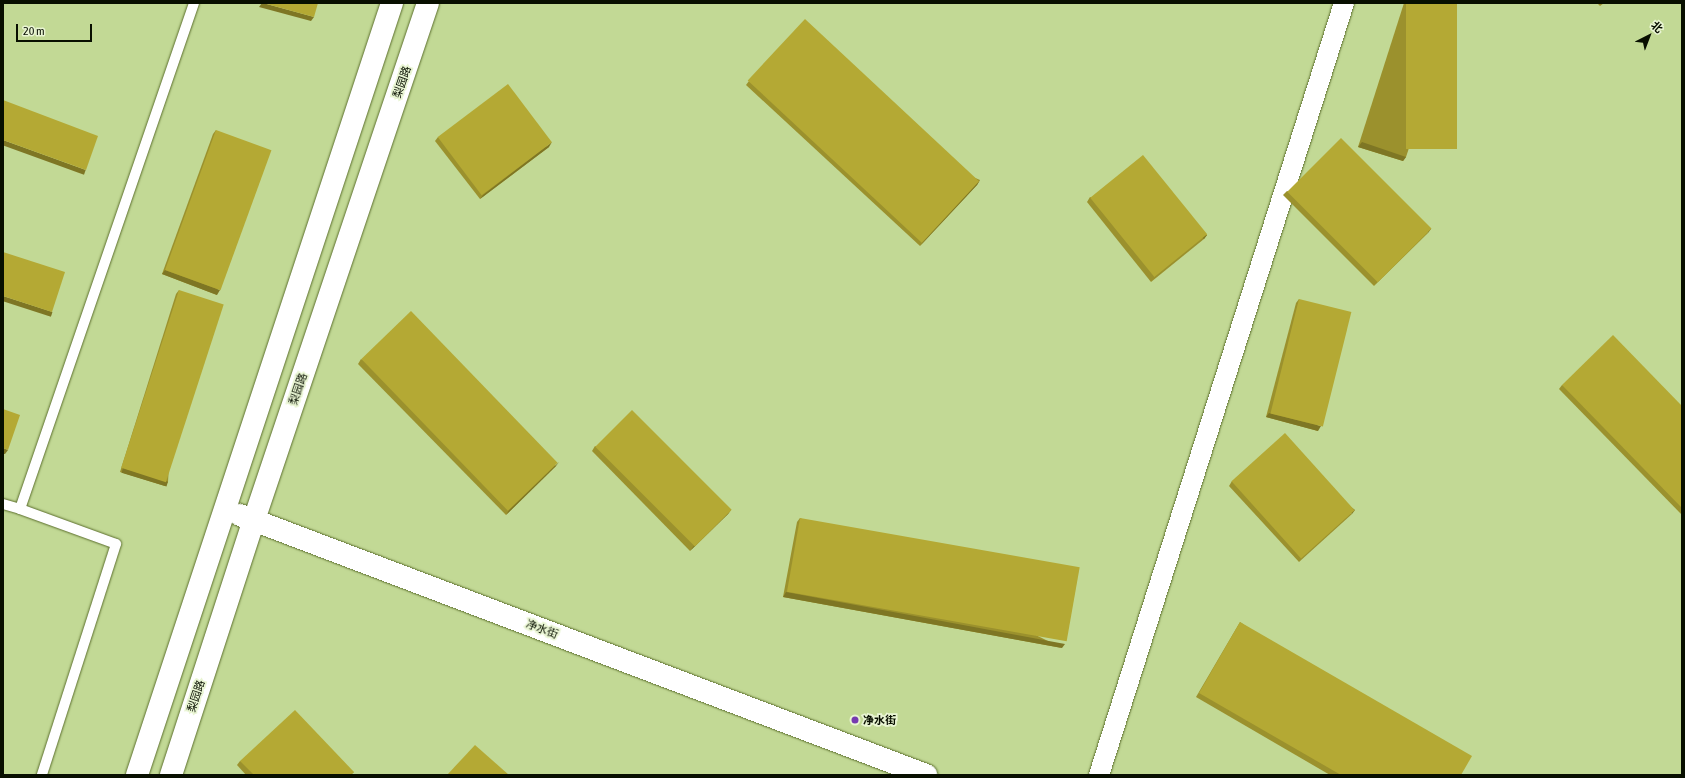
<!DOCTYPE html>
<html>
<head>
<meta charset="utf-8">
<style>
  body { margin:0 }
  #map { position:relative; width:1685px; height:778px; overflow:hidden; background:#c2d995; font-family:"Asap Condensed","Noto Sans SC",sans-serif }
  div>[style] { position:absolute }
  .roads { filter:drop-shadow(0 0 1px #5c6f2e) drop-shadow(0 0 1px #5c6f2e) }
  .lane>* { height:10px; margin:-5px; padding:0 5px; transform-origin:5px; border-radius:5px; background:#fff }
  .street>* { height:20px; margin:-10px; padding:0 10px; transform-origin:10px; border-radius:10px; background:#fff }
  .secondary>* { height:22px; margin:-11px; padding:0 11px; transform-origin:11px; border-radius:11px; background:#fff }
  .wall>* { inset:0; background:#9b912d }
  .shaded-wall>* { inset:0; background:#7e7624; transform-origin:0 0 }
  .building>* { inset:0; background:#b4a934; transform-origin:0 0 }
  .dots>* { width:11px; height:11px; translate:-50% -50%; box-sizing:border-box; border:2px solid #e9f5d3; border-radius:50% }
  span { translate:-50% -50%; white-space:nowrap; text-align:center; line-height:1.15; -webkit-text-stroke:3.5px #e9f5d3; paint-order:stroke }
  .street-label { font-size:11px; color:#080f00 }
  .poi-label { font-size:11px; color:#080f00; font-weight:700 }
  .left { translate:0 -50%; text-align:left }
  .frame { position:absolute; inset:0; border:4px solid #080f00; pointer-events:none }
  .north { position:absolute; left:1629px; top:16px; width:40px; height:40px; -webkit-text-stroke:3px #e9f5d3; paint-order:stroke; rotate:42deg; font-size:11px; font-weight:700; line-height:16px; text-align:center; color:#080f00 }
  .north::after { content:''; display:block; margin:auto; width:14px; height:18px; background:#080f00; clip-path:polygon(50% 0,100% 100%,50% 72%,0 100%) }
  .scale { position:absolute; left:16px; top:24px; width:76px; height:18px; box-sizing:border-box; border:2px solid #080f00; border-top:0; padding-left:5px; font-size:12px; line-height:14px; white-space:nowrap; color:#080f00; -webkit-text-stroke:3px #e9f5d3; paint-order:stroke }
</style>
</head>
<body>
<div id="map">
  <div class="roads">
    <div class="lane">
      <div style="left:3px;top:504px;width:18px;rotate:16deg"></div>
      <div style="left:20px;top:509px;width:535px;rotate:-71.02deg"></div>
      <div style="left:20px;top:509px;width:102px;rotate:20deg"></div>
      <div style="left:116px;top:544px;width:243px;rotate:107.8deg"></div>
    </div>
    <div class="street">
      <div style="left:1099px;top:775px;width:810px;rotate:-72.39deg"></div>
    </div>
    <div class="secondary">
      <div style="left:240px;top:515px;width:734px;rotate:20.76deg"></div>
      <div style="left:137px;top:775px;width:813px;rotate:-71.72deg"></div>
      <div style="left:171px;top:775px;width:268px;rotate:-72deg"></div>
      <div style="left:254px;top:520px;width:545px;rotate:-71.4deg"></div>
    </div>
  </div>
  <div class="wall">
    <div style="clip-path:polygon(1404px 3px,1457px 3px,1406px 157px,1403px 161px,1358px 147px)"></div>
    <div style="clip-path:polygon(1597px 3px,1604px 3px,1600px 6px)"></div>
    <div style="clip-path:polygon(749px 81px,980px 180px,977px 185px,920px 246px,746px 85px)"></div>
    <div style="clip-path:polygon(216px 130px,217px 295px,162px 274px,213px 134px)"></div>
    <div style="clip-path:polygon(438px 137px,549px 147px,480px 199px,435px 141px)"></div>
    <div style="clip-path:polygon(1287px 191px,1428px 233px,1374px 286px,1283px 195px)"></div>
    <div style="clip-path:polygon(1090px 197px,1207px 235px,1204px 239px,1151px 282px,1087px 202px)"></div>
    <div style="clip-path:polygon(179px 290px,168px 482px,165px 486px,120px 472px,176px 294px)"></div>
    <div style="clip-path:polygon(1299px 299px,1318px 431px,1266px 417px,1296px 303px)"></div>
    <div style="clip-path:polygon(361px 359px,556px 466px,506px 515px,358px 364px)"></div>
    <div style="clip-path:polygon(1562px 385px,1682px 406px,1682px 515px,1559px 389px)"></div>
    <div style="clip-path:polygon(595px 446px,731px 510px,728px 514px,690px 551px,592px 451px)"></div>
    <div style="clip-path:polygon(1232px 481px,1352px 514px,1299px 562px,1229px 486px)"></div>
    <div style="clip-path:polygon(800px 518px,1062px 648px,783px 597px,797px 522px)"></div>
    <div style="clip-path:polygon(1240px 622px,1461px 775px,1330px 775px,1196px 697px)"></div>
    <div style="clip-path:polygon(240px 761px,354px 772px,351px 775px,246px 775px,237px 765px)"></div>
  </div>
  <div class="shaded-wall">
    <div style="clip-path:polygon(262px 3px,263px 3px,314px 17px,311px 21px,259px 7px)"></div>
    <div style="left:3px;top:140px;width:88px;height:5px;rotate:20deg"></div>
    <div style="clip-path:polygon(552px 142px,549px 147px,480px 199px,483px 195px)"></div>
    <div style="clip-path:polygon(1362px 142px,1406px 157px,1403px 161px,1358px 147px)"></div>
    <div style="clip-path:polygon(980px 180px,977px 185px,920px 246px,924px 241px)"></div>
    <div style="left:1431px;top:229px;width:5px;height:76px;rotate:127deg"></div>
    <div style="left:1207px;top:235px;width:5px;height:68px;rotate:127deg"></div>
    <div style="clip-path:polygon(165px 270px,220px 290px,217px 295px,162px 274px)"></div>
    <div style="left:3px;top:296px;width:52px;height:5px;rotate:18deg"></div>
    <div style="clip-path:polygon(1269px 413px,1321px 426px,1318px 431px,1266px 417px)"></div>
    <div style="clip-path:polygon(3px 448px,8px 450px,5px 454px,3px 454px)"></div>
    <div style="clip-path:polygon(559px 462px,556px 466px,506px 515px,509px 510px)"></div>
    <div style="left:123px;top:468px;width:47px;height:5px;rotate:17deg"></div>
    <div style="clip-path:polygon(731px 510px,728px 514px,690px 551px,693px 547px)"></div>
    <div style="left:1355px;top:510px;width:5px;height:72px;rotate:127deg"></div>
    <div style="clip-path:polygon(786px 592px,1065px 644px,1062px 648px,783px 597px)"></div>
  </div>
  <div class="building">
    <div style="clip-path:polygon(263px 3px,318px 3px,314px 17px)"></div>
    <div style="left:1406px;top:3px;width:51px;height:146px"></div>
    <div style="left:805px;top:19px;width:238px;height:84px;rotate:43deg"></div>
    <div style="left:508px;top:84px;width:73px;height:88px;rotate:53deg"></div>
    <div style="clip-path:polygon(3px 100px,98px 136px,86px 170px,3px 140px)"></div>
    <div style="left:216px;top:130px;width:59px;height:149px;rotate:20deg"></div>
    <div style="left:1341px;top:138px;width:128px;height:76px;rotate:45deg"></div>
    <div style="left:1143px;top:155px;width:102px;height:68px;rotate:51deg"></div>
    <div style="clip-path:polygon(3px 252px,65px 272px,52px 312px,3px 296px)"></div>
    <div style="left:179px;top:290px;width:47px;height:187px;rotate:18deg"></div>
    <div style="left:1299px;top:299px;width:54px;height:118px;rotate:14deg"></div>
    <div style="left:411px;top:311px;width:211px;height:69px;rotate:46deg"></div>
    <div style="clip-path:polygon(1613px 335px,1682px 406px,1682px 508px,1562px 385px)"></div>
    <div style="clip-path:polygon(3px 409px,20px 415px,8px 450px,3px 448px)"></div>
    <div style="left:632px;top:410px;width:141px;height:52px;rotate:45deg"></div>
    <div style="left:1285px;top:433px;width:104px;height:72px;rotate:48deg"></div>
    <div style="left:800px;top:518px;width:284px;height:75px;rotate:10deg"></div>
    <div style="clip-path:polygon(1240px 622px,1472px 756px,1461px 775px,1341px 775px,1199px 693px)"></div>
    <div style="clip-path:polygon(295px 710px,354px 772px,350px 775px,254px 775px,240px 761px)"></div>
    <div style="clip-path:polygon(475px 745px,509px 775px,447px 775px)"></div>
  </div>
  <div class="dots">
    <div style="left:855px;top:720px;background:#763ab0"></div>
  </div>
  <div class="street-label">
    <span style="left:402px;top:82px;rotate:-71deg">梨园路</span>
    <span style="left:298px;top:389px;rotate:-71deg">梨园路</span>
    <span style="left:542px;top:629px;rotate:21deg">净水街</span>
    <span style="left:196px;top:696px;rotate:-72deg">梨园路</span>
  </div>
  <div class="poi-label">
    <span class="left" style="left:863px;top:720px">净水街</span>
  </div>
  <div class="frame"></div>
  <div class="north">北</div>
  <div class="scale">20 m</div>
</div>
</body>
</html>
